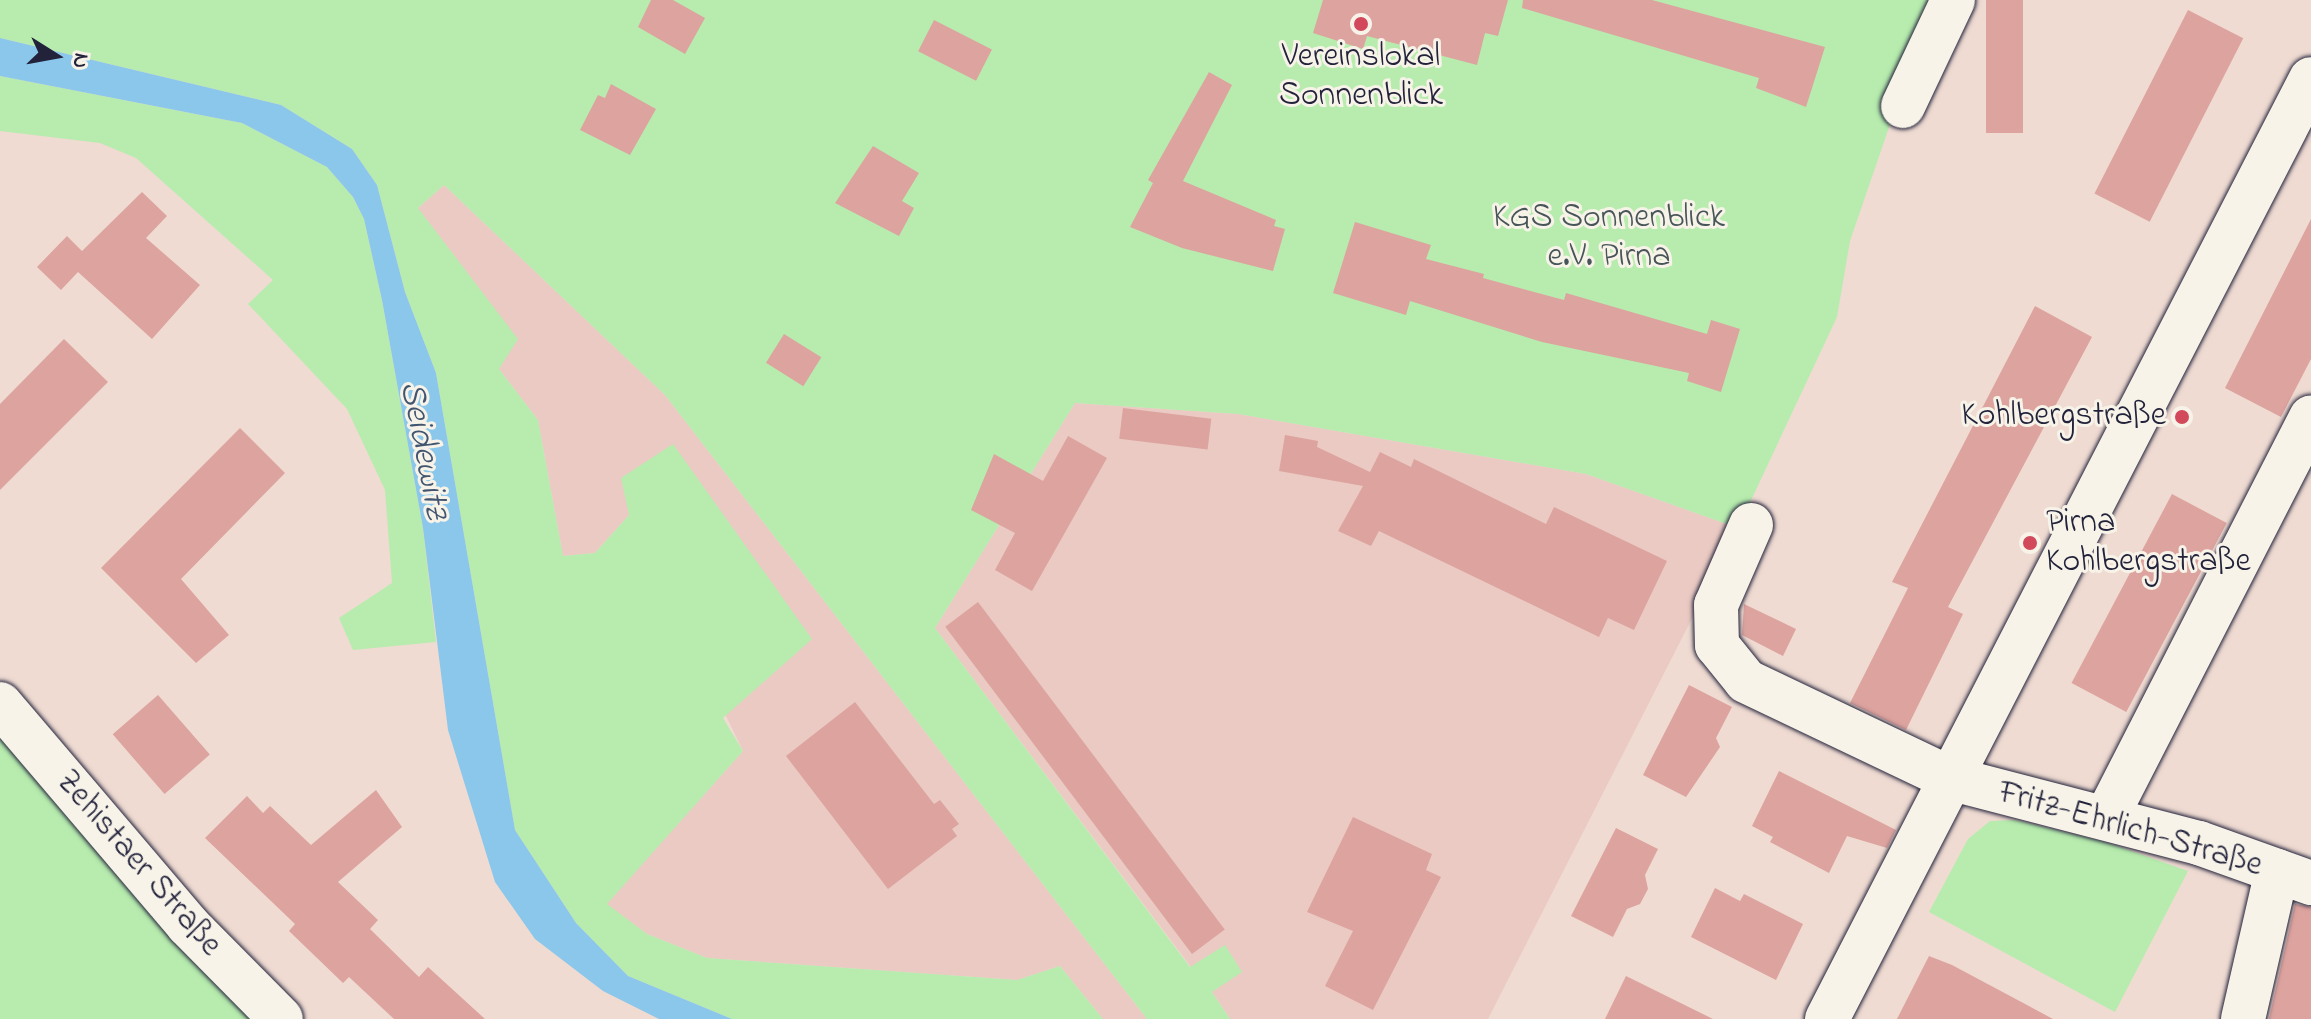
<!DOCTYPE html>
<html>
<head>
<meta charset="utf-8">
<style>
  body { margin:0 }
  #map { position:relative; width:2311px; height:1019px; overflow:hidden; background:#efdbd2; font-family:"Indie Flower",sans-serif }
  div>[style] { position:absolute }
  .built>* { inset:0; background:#eacac3 }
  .green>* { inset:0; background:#b7ecae }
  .water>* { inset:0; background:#8ac7ea }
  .building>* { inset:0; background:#dda39f; transform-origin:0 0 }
  .roads { filter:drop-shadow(0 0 2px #22223b) drop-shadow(0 0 2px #22223b) }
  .minor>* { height:44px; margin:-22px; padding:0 22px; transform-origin:22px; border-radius:22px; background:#f7f3e8 }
  .major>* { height:44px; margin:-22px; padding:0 22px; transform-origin:22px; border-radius:22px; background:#f7f3e8 }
  .dots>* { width:22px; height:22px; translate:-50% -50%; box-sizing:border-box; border:4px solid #f7f3e8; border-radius:50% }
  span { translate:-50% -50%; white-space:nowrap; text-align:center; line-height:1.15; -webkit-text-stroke:6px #f7f3e8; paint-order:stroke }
  .poi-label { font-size:34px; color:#22223b }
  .right { translate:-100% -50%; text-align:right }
  .left { translate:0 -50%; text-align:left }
  .park-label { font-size:34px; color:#475458 }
  .street-label { font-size:34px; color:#22223b }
  .water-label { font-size:36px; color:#415470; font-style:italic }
  .north { position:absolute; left:16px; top:16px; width:80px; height:80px; -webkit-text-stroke:6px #f7f3e8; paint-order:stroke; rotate:101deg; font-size:22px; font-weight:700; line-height:32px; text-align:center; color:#22223b }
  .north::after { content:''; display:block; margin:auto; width:28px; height:36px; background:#22223b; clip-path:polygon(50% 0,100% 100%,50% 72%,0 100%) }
</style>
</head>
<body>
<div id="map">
  <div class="built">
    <div style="clip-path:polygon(444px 185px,665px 395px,1147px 1019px,1103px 1019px,1060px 966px,1017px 980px,707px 958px,647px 934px,606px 904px,743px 751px,629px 515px,595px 553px,563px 556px,538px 420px,499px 369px,418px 208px)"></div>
    <div style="clip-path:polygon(1075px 403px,1238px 414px,1586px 474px,1738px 528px,1488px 1019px,1230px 1019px,1212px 992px,1224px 946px,1191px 967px,935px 628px)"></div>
  </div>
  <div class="green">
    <div style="clip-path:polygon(0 0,1944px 0,1898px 101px,1850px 241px,1837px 317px,1738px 528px,1586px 474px,1238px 414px,1075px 403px,935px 628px,1190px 967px,1225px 945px,1242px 972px,1212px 992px,1230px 1019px,1147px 1019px,665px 395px,444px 185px,418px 208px,518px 339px,499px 369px,538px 420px,563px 556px,595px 553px,629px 515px,621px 478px,673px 444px,812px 639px,723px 718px,743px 751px,607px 904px,647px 934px,707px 958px,1017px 980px,1060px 966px,1103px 1019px,732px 1019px,628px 976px,576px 923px,515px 830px,436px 373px,405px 292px,377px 185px,352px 149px,281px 105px,0 38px)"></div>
    <div style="clip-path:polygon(0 76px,242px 123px,327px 167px,353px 197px,364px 219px,382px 300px,423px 528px,436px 642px,353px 650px,339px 618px,392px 583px,385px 490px,347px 409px,248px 304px,273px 280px,136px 158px,100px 143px,0 131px)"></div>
    <div style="clip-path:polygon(0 720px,259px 1019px,0 1019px)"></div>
    <div style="clip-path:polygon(2015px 820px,2106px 842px,2188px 871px,2115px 1012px,1929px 912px,1968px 839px,1990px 821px)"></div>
  </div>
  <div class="water">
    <div style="clip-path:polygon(0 38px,281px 105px,352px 149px,377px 185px,405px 292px,436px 373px,515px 830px,576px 923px,628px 976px,732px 1019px,659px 1019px,603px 991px,535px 939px,495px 882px,448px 730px,423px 528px,382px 300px,364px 219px,353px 197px,327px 167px,242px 123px,0 76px)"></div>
  </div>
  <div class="building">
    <div style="clip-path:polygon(651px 0,673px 0,705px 18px,685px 54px,638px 27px)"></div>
    <div style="clip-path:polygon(1323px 0,1508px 0,1498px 36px,1485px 33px,1477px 65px,1367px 36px,1363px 49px,1313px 33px)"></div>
    <div style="clip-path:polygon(1523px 0,1652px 0,1825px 47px,1806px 107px,1756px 88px,1759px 78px,1522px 8px)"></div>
    <div style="left:1986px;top:0;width:37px;height:133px"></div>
    <div style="left:2188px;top:10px;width:62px;height:206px;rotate:27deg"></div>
    <div style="left:934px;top:20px;width:65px;height:35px;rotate:27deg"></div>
    <div style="clip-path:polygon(1209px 72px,1232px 85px,1183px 181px,1276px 220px,1274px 226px,1285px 229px,1273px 271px,1182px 248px,1130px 227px,1153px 183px,1148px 180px)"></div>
    <div style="clip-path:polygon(611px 84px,656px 109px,630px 155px,580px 130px,598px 95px,605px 98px)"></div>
    <div style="clip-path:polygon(873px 146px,919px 173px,902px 201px,914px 208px,899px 236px,835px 203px)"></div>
    <div style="clip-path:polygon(142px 192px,167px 216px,146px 238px,200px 285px,152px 339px,78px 272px,61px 290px,37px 267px,67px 236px,82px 251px)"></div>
    <div style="clip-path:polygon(2311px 219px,2311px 359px,2281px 417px,2225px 388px)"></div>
    <div style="clip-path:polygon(1355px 222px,1431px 245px,1426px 259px,1484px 274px,1483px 278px,1564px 300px,1566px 293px,1707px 334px,1711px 320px,1740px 329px,1721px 392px,1687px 381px,1689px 373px,1542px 342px,1410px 301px,1406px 315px,1333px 293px)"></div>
    <div style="clip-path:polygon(2035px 306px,2092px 337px,1948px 607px,1963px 614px,1906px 730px,1850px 703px,1908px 588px,1892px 582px)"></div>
    <div style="left:784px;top:334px;width:44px;height:34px;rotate:32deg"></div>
    <div style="clip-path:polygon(64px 339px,108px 382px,0 490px,0 404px)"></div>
    <div style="left:1123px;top:408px;width:89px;height:31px;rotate:7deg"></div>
    <div style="clip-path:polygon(240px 428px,285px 473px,181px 579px,229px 635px,196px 663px,101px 568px)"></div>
    <div style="clip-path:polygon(1285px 435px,1318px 441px,1317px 447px,1370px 472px,1380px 452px,1411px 467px,1414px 459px,1546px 524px,1554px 507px,1667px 561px,1634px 630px,1608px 618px,1599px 637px,1379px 531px,1371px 546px,1338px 531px,1363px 486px,1279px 471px)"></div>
    <div style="clip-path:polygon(1068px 436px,1107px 458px,1032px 591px,995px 570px,1015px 533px,971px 510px,994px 454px,1043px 481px)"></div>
    <div style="left:2172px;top:494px;width:62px;height:214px;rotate:28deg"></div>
    <div style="left:978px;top:602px;width:410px;height:41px;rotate:53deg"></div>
    <div style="clip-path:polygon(1744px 604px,1796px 629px,1783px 656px,1742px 635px)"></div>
    <div style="clip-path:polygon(1689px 685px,1732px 707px,1716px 738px,1720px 747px,1686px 797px,1643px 775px)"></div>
    <div style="left:158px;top:695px;width:79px;height:60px;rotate:49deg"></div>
    <div style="clip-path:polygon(855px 702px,934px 804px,940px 800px,959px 824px,952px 829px,957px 836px,888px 889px,786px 756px)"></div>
    <div style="clip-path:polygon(1779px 771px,1896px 830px,1887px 848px,1847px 836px,1829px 873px,1770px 842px,1773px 837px,1752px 826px)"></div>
    <div style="clip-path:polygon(376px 790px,402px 827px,338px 882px,378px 920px,370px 929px,419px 977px,428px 967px,485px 1019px,394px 1019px,349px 977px,343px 983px,289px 931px,295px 924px,205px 838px,247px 796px,263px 813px,270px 806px,311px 845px)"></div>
    <div style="clip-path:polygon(1353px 817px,1432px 854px,1426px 870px,1441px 877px,1373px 1010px,1325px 986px,1353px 931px,1307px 912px)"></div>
    <div style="clip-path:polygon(1616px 828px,1658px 849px,1645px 875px,1648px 889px,1640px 904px,1627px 909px,1613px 937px,1571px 916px)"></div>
    <div style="clip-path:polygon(1715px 888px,1740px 901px,1744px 894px,1803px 924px,1776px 980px,1691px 937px)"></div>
    <div style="clip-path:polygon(2295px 904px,2311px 907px,2311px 1019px,2269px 1019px)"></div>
    <div style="clip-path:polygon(1929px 956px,1952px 965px,2053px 1019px,1897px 1019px)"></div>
    <div style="clip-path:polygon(1626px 976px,1713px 1019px,1605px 1019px)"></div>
  </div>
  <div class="roads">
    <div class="minor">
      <div style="left:1903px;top:106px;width:117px;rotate:-64.7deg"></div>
      <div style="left:1751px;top:525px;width:87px;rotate:113.6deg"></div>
      <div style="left:1716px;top:605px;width:40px;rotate:88.6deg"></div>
      <div style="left:1717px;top:645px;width:46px;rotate:51.1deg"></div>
      <div style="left:1746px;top:681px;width:225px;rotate:25.5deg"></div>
      <div style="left:1949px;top:778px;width:258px;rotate:14.6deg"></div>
      <div style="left:2199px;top:843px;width:119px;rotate:19.7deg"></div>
      <div style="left:2106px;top:818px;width:450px;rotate:-62.9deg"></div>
      <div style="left:1827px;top:1019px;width:1057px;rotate:-62.76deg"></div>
      <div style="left:2243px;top:1019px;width:152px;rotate:-77.1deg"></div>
    </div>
    <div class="major">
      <div style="left:0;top:704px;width:290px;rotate:49.6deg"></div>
      <div style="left:188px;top:925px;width:132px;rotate:45.3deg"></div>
    </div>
  </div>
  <div class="dots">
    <div style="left:1361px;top:24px;background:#d1495b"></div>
    <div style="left:2182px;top:417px;background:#d1495b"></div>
    <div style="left:2030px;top:543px;background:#d1495b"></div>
  </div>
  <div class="poi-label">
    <span style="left:1361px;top:77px">Vereinslokal<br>Sonnenblick</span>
    <span class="right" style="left:2166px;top:417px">Kohlbergstraße</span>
    <span class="left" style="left:2046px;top:543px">Pirna<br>Kohlbergstraße</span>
  </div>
  <div class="park-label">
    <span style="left:1609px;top:238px">KGS Sonnenblick<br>e.V. Pirna</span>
  </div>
  <div class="street-label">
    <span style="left:2130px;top:830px;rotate:16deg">Fritz-Ehrlich-Straße</span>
    <span style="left:138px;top:864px;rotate:49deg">Zehistaer Straße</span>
  </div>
  <div class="water-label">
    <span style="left:423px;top:450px;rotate:79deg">Seidewitz</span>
  </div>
  <div class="north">N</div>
</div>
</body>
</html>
